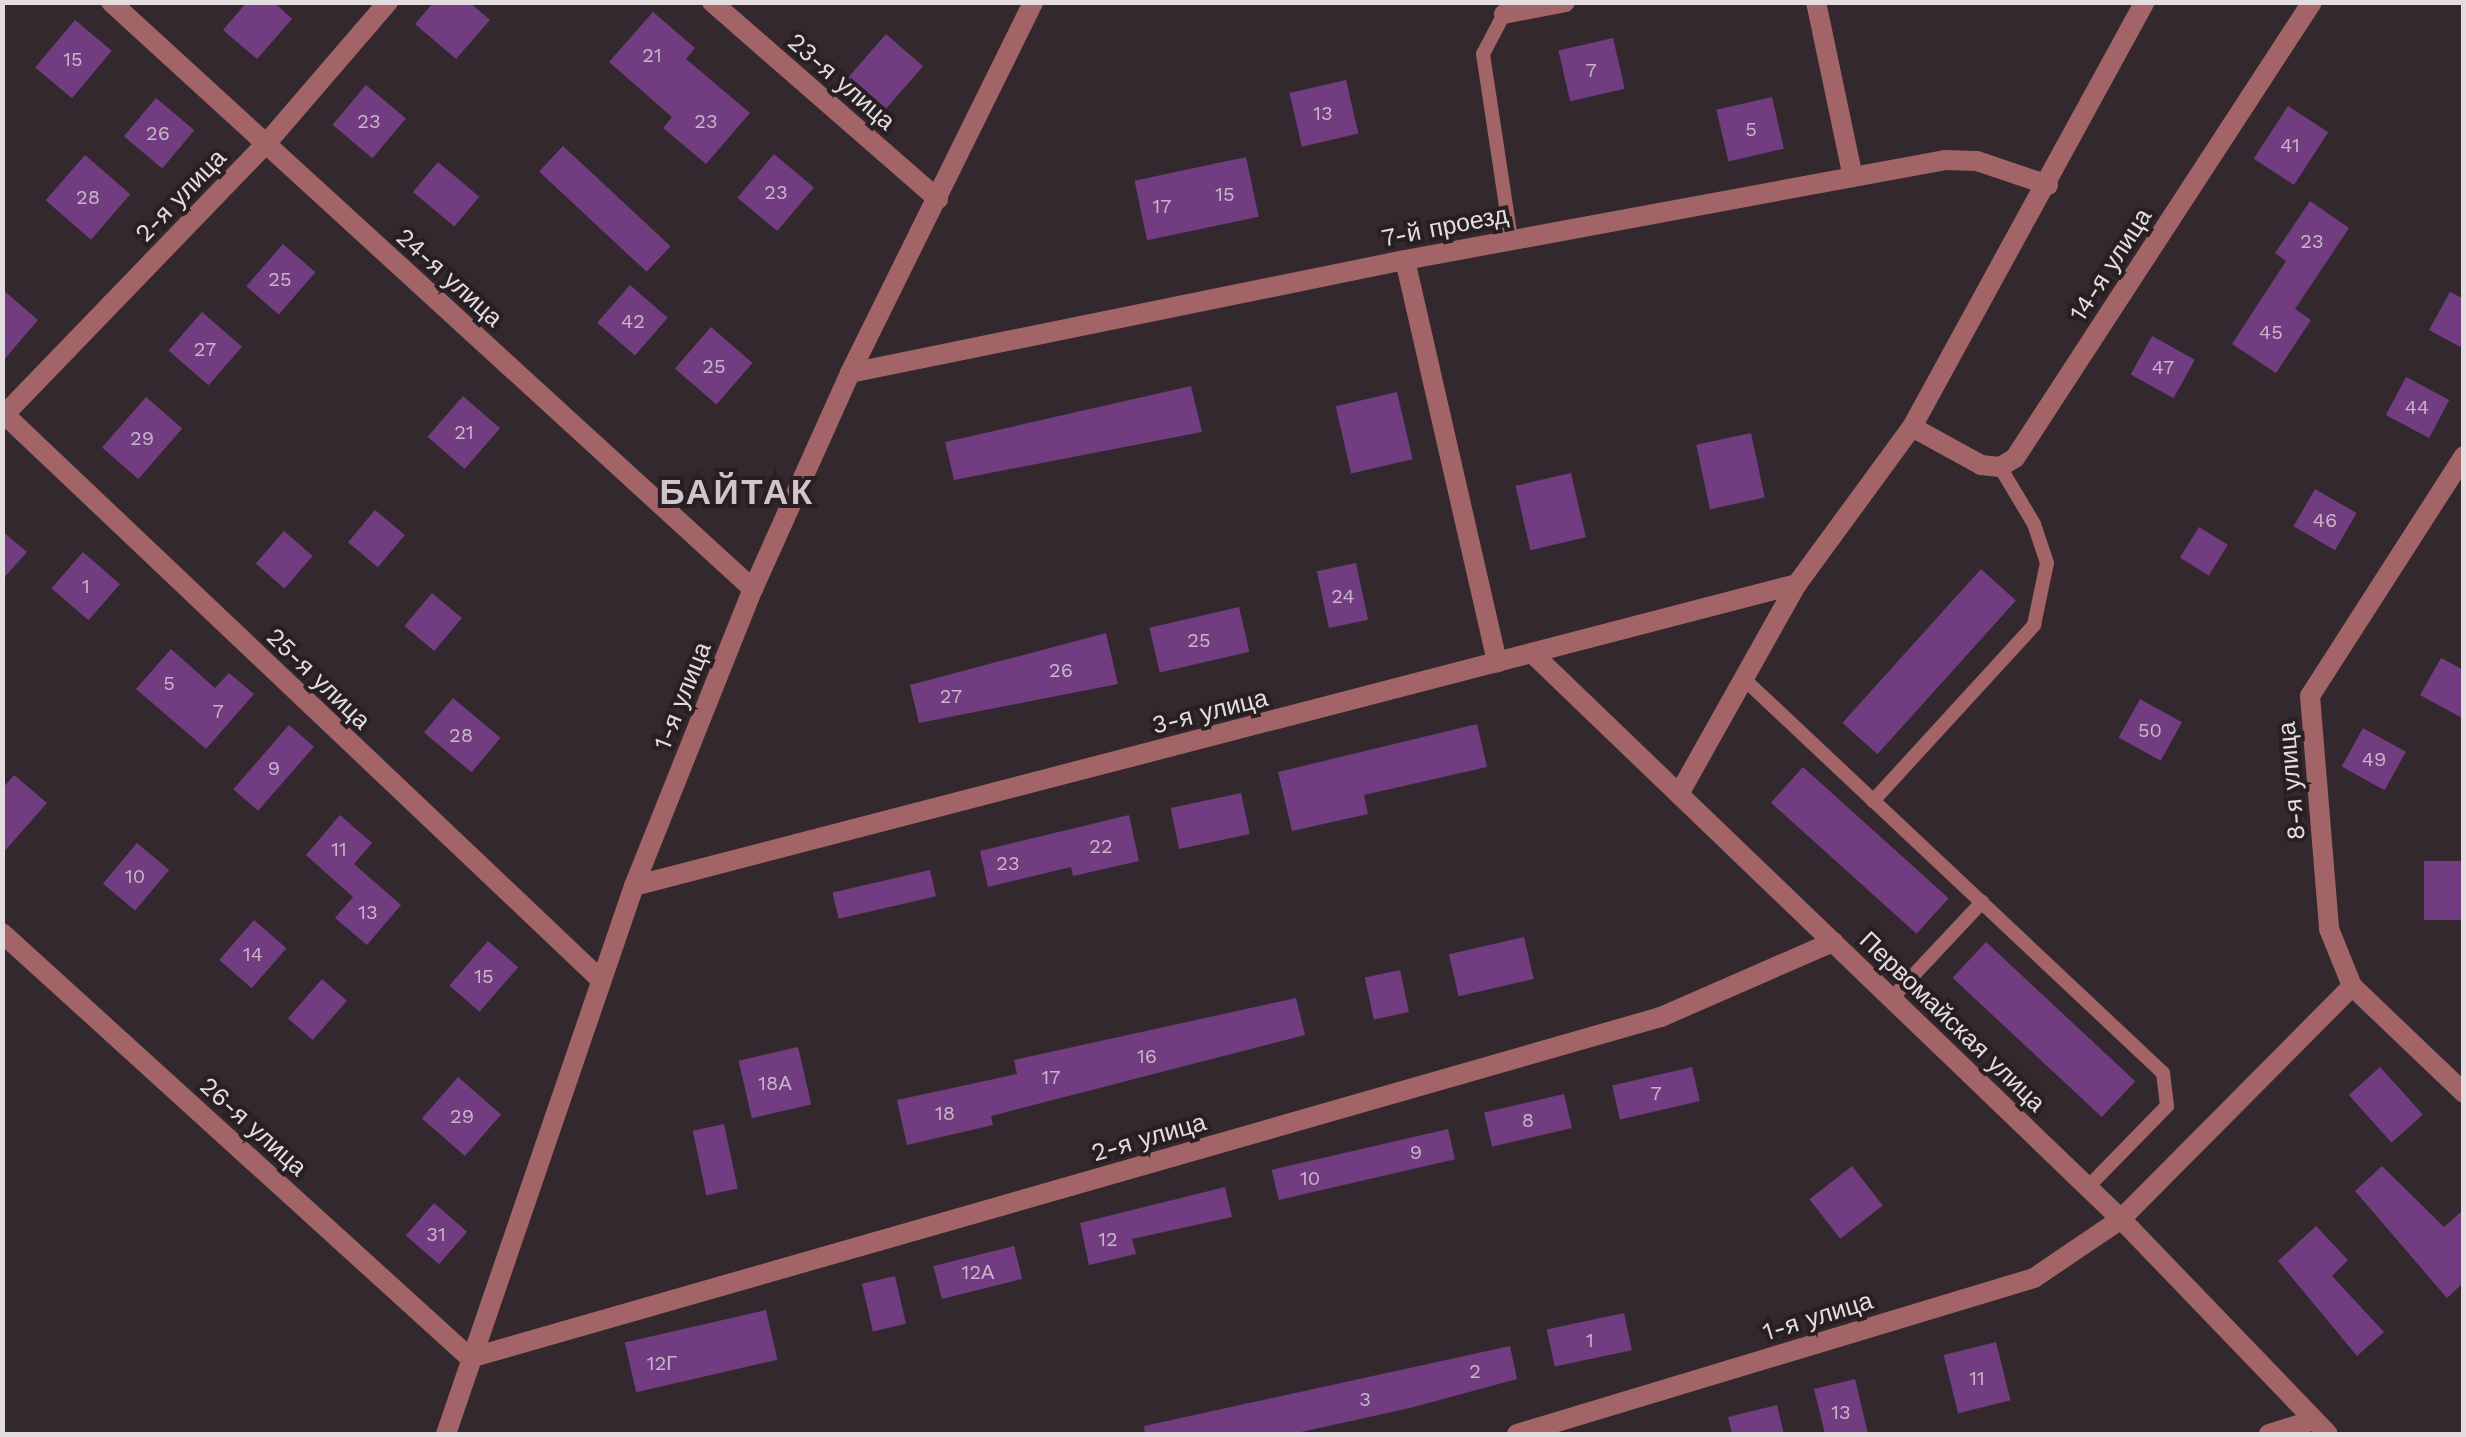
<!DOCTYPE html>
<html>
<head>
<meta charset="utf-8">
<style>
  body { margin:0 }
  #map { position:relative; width:2466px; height:1437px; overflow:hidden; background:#32282d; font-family:"Work Sans",sans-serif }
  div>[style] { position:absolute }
  .building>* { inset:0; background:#723d80; transform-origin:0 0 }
  .service>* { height:14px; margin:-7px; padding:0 7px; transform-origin:7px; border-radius:7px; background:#a26466 }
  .minor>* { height:20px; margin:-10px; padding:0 10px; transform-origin:10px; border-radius:10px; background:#a26466 }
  span { translate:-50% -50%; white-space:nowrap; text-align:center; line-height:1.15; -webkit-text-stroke:8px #281f23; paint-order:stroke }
  .number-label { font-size:20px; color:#c8b5c8 }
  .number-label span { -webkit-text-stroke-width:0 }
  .street-label { font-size:25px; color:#e4dde0 }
  .district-label { font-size:35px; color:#d1c5ca; font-weight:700; letter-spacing:2.5px }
  .frame { position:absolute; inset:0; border:5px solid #e4dde0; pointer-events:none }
</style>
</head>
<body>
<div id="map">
  <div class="building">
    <div style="clip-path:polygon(247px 2px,274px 2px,292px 19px,257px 59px,223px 30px)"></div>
    <div style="clip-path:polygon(434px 2px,469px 2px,490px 20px,456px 59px,415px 24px)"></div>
    <div style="clip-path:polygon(653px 12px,695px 48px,686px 59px,750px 113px,706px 164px,663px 128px,672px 117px,609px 62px)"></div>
    <div style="left:75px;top:20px;width:48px;height:62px;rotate:40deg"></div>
    <div style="left:886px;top:34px;width:49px;height:66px;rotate:41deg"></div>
    <div style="left:1613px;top:38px;width:52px;height:56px;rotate:77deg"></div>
    <div style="left:1346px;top:80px;width:55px;height:58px;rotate:77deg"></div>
    <div style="left:366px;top:85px;width:52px;height:52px;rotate:40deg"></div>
    <div style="left:1772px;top:97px;width:53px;height:57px;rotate:77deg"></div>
    <div style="left:156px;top:98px;width:50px;height:50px;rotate:40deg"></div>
    <div style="left:2288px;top:106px;width:48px;height:63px;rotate:33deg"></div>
    <div style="left:563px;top:146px;width:147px;height:35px;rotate:43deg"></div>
    <div style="left:774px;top:154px;width:52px;height:57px;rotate:40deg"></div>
    <div style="left:85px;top:155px;width:60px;height:60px;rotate:41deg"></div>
    <div style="left:1246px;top:157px;width:61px;height:114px;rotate:78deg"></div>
    <div style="left:438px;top:162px;width:54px;height:39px;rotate:40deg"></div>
    <div style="clip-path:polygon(2310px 201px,2349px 228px,2295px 309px,2311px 320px,2276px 373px,2232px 344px,2286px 261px,2275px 253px)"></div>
    <div style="left:283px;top:244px;width:43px;height:56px;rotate:41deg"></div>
    <div style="left:630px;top:285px;width:50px;height:50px;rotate:41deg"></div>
    <div style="clip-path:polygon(2px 289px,38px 320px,2px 362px)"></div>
    <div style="clip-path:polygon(2450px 292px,2464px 299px,2464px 349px,2429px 330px)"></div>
    <div style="left:202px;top:312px;width:53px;height:51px;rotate:41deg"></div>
    <div style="left:711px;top:327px;width:55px;height:55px;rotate:41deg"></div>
    <div style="left:2152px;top:336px;width:49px;height:44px;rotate:29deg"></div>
    <div style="left:2406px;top:377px;width:49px;height:43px;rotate:28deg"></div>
    <div style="clip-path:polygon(1191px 386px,1202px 432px,954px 480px,945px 442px)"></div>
    <div style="left:1397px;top:392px;width:69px;height:63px;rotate:77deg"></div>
    <div style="left:463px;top:396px;width:49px;height:54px;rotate:41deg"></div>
    <div style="left:146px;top:397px;width:48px;height:67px;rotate:41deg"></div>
    <div style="left:1751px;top:433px;width:66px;height:56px;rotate:78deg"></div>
    <div style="left:1571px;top:473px;width:66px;height:57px;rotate:77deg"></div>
    <div style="left:2315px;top:489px;width:48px;height:43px;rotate:30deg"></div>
    <div style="left:375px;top:510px;width:39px;height:42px;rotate:40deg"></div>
    <div style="left:2199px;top:527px;width:34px;height:36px;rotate:32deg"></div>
    <div style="clip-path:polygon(2px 531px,27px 552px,2px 580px)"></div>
    <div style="left:284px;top:531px;width:38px;height:43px;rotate:41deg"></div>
    <div style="left:83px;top:552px;width:49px;height:48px;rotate:41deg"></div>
    <div style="left:1356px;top:563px;width:58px;height:40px;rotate:78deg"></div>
    <div style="left:1981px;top:569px;width:47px;height:207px;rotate:42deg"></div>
    <div style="left:432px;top:593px;width:39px;height:43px;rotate:40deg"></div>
    <div style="left:1239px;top:607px;width:46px;height:92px;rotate:77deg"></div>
    <div style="clip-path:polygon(1106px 633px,1118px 684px,919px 723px,910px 685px)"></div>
    <div style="clip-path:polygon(171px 649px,215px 688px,229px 673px,254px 694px,206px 749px,136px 689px)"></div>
    <div style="clip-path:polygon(2441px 658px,2464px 670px,2464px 719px,2420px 695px)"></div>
    <div style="left:453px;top:698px;width:62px;height:45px;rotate:40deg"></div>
    <div style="left:2140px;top:699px;width:48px;height:44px;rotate:29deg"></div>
    <div style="clip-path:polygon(1477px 724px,1487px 767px,1364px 795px,1368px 814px,1292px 831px,1278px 772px)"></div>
    <div style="left:289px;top:725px;width:33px;height:85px;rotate:41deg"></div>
    <div style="left:2363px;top:728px;width:49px;height:44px;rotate:29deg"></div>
    <div style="left:1803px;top:767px;width:196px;height:48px;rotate:42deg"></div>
    <div style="clip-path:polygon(14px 775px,47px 803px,2px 854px,2px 789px)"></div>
    <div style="left:1241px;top:793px;width:42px;height:72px;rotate:78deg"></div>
    <div style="clip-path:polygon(340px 815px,372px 843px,354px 864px,401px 905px,367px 945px,335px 918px,353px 897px,306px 855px)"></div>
    <div style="clip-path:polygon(1129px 815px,1139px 861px,1073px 876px,1071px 867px,988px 887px,980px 851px)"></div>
    <div style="left:137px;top:843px;width:42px;height:53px;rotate:40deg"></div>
    <div style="left:2464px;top:861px;width:59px;height:40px;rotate:90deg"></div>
    <div style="left:930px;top:870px;width:27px;height:100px;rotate:77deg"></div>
    <div style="left:254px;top:920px;width:43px;height:53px;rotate:41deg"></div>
    <div style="left:1524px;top:937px;width:43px;height:77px;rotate:77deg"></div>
    <div style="left:488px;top:941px;width:40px;height:59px;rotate:41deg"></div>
    <div style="left:1986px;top:942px;width:204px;height:49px;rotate:43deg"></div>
    <div style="left:1400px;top:970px;width:43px;height:36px;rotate:78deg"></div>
    <div style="left:322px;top:979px;width:33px;height:52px;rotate:41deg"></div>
    <div style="clip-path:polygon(1296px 998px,1305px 1035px,991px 1116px,993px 1125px,907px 1145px,897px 1100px,1017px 1074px,1014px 1060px)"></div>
    <div style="left:798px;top:1047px;width:59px;height:61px;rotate:77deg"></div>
    <div style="left:1692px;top:1067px;width:35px;height:82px;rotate:77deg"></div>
    <div style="left:2380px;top:1067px;width:64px;height:42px;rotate:48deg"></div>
    <div style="left:458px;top:1077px;width:57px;height:55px;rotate:41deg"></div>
    <div style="left:1564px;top:1094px;width:35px;height:82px;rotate:77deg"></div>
    <div style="left:724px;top:1124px;width:66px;height:32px;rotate:78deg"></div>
    <div style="left:1448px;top:1129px;width:31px;height:181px;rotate:77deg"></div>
    <div style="left:1852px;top:1166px;width:50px;height:54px;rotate:52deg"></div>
    <div style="clip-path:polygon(2382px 1166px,2444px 1227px,2464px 1209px,2464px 1282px,2447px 1298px,2355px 1191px)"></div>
    <div style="clip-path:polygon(1225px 1187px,1232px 1217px,1132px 1239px,1136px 1254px,1089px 1265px,1080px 1223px)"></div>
    <div style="left:434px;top:1203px;width:44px;height:43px;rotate:41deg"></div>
    <div style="clip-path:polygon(2316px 1226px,2348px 1260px,2332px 1276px,2384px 1332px,2357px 1356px,2278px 1261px)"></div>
    <div style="left:1014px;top:1246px;width:34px;height:83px;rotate:76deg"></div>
    <div style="left:895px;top:1276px;width:49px;height:34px;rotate:77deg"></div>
    <div style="left:766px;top:1310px;width:51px;height:145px;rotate:77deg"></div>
    <div style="left:1624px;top:1313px;width:38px;height:79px;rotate:78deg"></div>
    <div style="left:1996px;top:1342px;width:60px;height:54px;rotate:76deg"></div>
    <div style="clip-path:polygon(1510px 1346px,1517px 1379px,1410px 1408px,1292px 1434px,1145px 1434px,1144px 1426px)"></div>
    <div style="clip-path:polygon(1855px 1379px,1868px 1434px,1825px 1434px,1814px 1389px)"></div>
    <div style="clip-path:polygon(1777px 1405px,1784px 1434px,1732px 1434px,1728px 1417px)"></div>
  </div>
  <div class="service">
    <div style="left:1504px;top:14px;width:45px;rotate:117.7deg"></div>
    <div style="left:1483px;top:54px;width:188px;rotate:81.4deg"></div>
    <div style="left:1744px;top:679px;width:575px;rotate:43.24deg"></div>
    <div style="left:2163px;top:1073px;width:33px;rotate:83deg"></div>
    <div style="left:2167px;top:1106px;width:113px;rotate:134.3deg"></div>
    <div style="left:1873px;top:801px;width:239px;rotate:-47.5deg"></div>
    <div style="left:2034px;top:625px;width:63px;rotate:-78.2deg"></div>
    <div style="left:2047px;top:563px;width:41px;rotate:-108.4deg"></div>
    <div style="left:2034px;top:524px;width:66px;rotate:-120.8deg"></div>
    <div style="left:1892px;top:998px;width:132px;rotate:-46.8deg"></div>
  </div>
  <div class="minor">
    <div style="left:111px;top:2px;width:870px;rotate:42.44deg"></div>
    <div style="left:712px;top:2px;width:300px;rotate:41.1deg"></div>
    <div style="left:1816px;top:2px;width:179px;rotate:78.1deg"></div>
    <div style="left:1504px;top:14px;width:62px;rotate:-11.1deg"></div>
    <div style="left:1405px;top:260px;width:413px;rotate:77.1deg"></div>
    <div style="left:850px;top:373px;width:566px;rotate:-11.51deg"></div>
    <div style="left:1405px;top:260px;width:549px;rotate:-10.49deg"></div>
    <div style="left:1945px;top:160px;width:32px;rotate:2deg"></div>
    <div style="left:1977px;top:161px;width:75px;rotate:18.7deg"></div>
    <div style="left:2px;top:412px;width:825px;rotate:43.48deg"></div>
    <div style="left:2px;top:417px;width:378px;rotate:-46deg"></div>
    <div style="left:265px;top:145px;width:189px;rotate:-49.3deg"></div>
    <div style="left:1912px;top:427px;width:79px;rotate:28.8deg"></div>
    <div style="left:1981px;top:465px;width:19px;rotate:6deg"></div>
    <div style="left:2000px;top:467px;width:17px;rotate:-31deg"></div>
    <div style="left:2015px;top:458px;width:544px;rotate:-56.92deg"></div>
    <div style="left:2464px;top:456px;width:285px;rotate:122.7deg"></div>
    <div style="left:2310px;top:696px;width:234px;rotate:85.3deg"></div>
    <div style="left:2329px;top:929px;width:61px;rotate:68deg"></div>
    <div style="left:2352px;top:986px;width:155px;rotate:43.7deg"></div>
    <div style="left:1533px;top:654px;width:815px;rotate:43.86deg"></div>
    <div style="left:2121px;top:1219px;width:298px;rotate:46.1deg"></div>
    <div style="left:1679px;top:794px;width:241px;rotate:-60.7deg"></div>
    <div style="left:1797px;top:584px;width:195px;rotate:-53.8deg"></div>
    <div style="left:1912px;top:427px;width:485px;rotate:-61.3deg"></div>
    <div style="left:634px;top:886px;width:1202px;rotate:-14.56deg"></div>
    <div style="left:2px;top:933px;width:632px;rotate:42.24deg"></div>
    <div style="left:470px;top:1358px;width:1239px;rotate:-15.98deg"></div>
    <div style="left:1661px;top:1017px;width:188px;rotate:-23.6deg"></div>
    <div style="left:446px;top:1434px;width:579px;rotate:-71.06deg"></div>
    <div style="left:634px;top:886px;width:320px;rotate:-68.2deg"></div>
    <div style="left:753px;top:589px;width:237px;rotate:-65.8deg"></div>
    <div style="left:850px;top:373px;width:414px;rotate:-63.7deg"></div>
    <div style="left:1517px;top:1434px;width:540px;rotate:-16.79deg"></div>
    <div style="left:2034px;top:1278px;width:105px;rotate:-34.1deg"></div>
    <div style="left:2121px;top:1219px;width:328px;rotate:-45.2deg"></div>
    <div style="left:2269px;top:1434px;width:47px;rotate:-17.3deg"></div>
  </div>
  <div class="number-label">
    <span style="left:652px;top:55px">21</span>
    <span style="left:73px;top:59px">15</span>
    <span style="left:1591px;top:70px">7</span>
    <span style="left:1323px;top:113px">13</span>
    <span style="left:369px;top:121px">23</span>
    <span style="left:706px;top:121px">23</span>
    <span style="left:1751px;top:129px">5</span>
    <span style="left:158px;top:133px">26</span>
    <span style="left:2290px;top:145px">41</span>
    <span style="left:776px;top:192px">23</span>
    <span style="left:1225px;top:194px">15</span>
    <span style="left:88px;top:197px">28</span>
    <span style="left:1162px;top:206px">17</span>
    <span style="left:2312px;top:241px">23</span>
    <span style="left:280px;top:279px">25</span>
    <span style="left:633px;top:321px">42</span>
    <span style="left:2271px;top:332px">45</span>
    <span style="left:205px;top:349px">27</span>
    <span style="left:714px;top:366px">25</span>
    <span style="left:2163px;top:367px">47</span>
    <span style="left:2417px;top:407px">44</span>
    <span style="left:464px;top:432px">21</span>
    <span style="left:142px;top:438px">29</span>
    <span style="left:2325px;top:520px">46</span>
    <span style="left:86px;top:586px">1</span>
    <span style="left:1343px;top:596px">24</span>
    <span style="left:1199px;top:640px">25</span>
    <span style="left:1061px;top:670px">26</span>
    <span style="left:169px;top:683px">5</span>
    <span style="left:951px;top:696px">27</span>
    <span style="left:218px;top:711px">7</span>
    <span style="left:2150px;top:730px">50</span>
    <span style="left:461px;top:735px">28</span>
    <span style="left:2374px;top:759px">49</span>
    <span style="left:274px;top:768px">9</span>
    <span style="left:1101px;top:846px">22</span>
    <span style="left:339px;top:849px">11</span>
    <span style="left:1008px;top:863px">23</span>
    <span style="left:135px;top:876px">10</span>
    <span style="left:368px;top:912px">13</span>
    <span style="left:253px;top:954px">14</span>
    <span style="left:484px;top:976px">15</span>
    <span style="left:1147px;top:1056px">16</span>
    <span style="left:1051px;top:1077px">17</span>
    <span style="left:775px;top:1083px">18А</span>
    <span style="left:1656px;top:1093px">7</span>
    <span style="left:945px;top:1113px">18</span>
    <span style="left:462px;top:1116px">29</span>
    <span style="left:1528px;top:1120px">8</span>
    <span style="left:1416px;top:1152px">9</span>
    <span style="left:1310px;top:1178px">10</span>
    <span style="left:436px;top:1234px">31</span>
    <span style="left:1108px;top:1239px">12</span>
    <span style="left:978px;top:1272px">12А</span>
    <span style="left:1590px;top:1340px">1</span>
    <span style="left:662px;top:1363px">12Г</span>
    <span style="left:1475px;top:1371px">2</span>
    <span style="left:1977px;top:1378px">11</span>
    <span style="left:1365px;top:1399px">3</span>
    <span style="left:1841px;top:1412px">13</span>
  </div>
  <div class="street-label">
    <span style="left:841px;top:82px;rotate:41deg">23-я улица</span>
    <span style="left:181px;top:196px;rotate:-46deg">2-я улица</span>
    <span style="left:1445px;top:227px;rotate:-11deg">7-й проезд</span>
    <span style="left:2111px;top:265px;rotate:-57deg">14-я улица</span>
    <span style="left:449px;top:278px;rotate:42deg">24-я улица</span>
    <span style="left:318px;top:679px;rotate:44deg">25-я улица</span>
    <span style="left:683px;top:696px;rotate:-68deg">1-я улица</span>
    <span style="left:1210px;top:712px;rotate:-14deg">3-я улица</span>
    <span style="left:2292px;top:781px;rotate:-95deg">8-я улица</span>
    <span style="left:1952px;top:1022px;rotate:44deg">Первомайская улица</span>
    <span style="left:253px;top:1127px;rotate:42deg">26-я улица</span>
    <span style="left:1149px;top:1138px;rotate:-16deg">2-я улица</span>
    <span style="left:1818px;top:1317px;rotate:-17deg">1-я улица</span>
  </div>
  <div class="district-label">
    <span style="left:737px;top:492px">БАЙТАК</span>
  </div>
  <div class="frame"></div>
</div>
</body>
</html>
